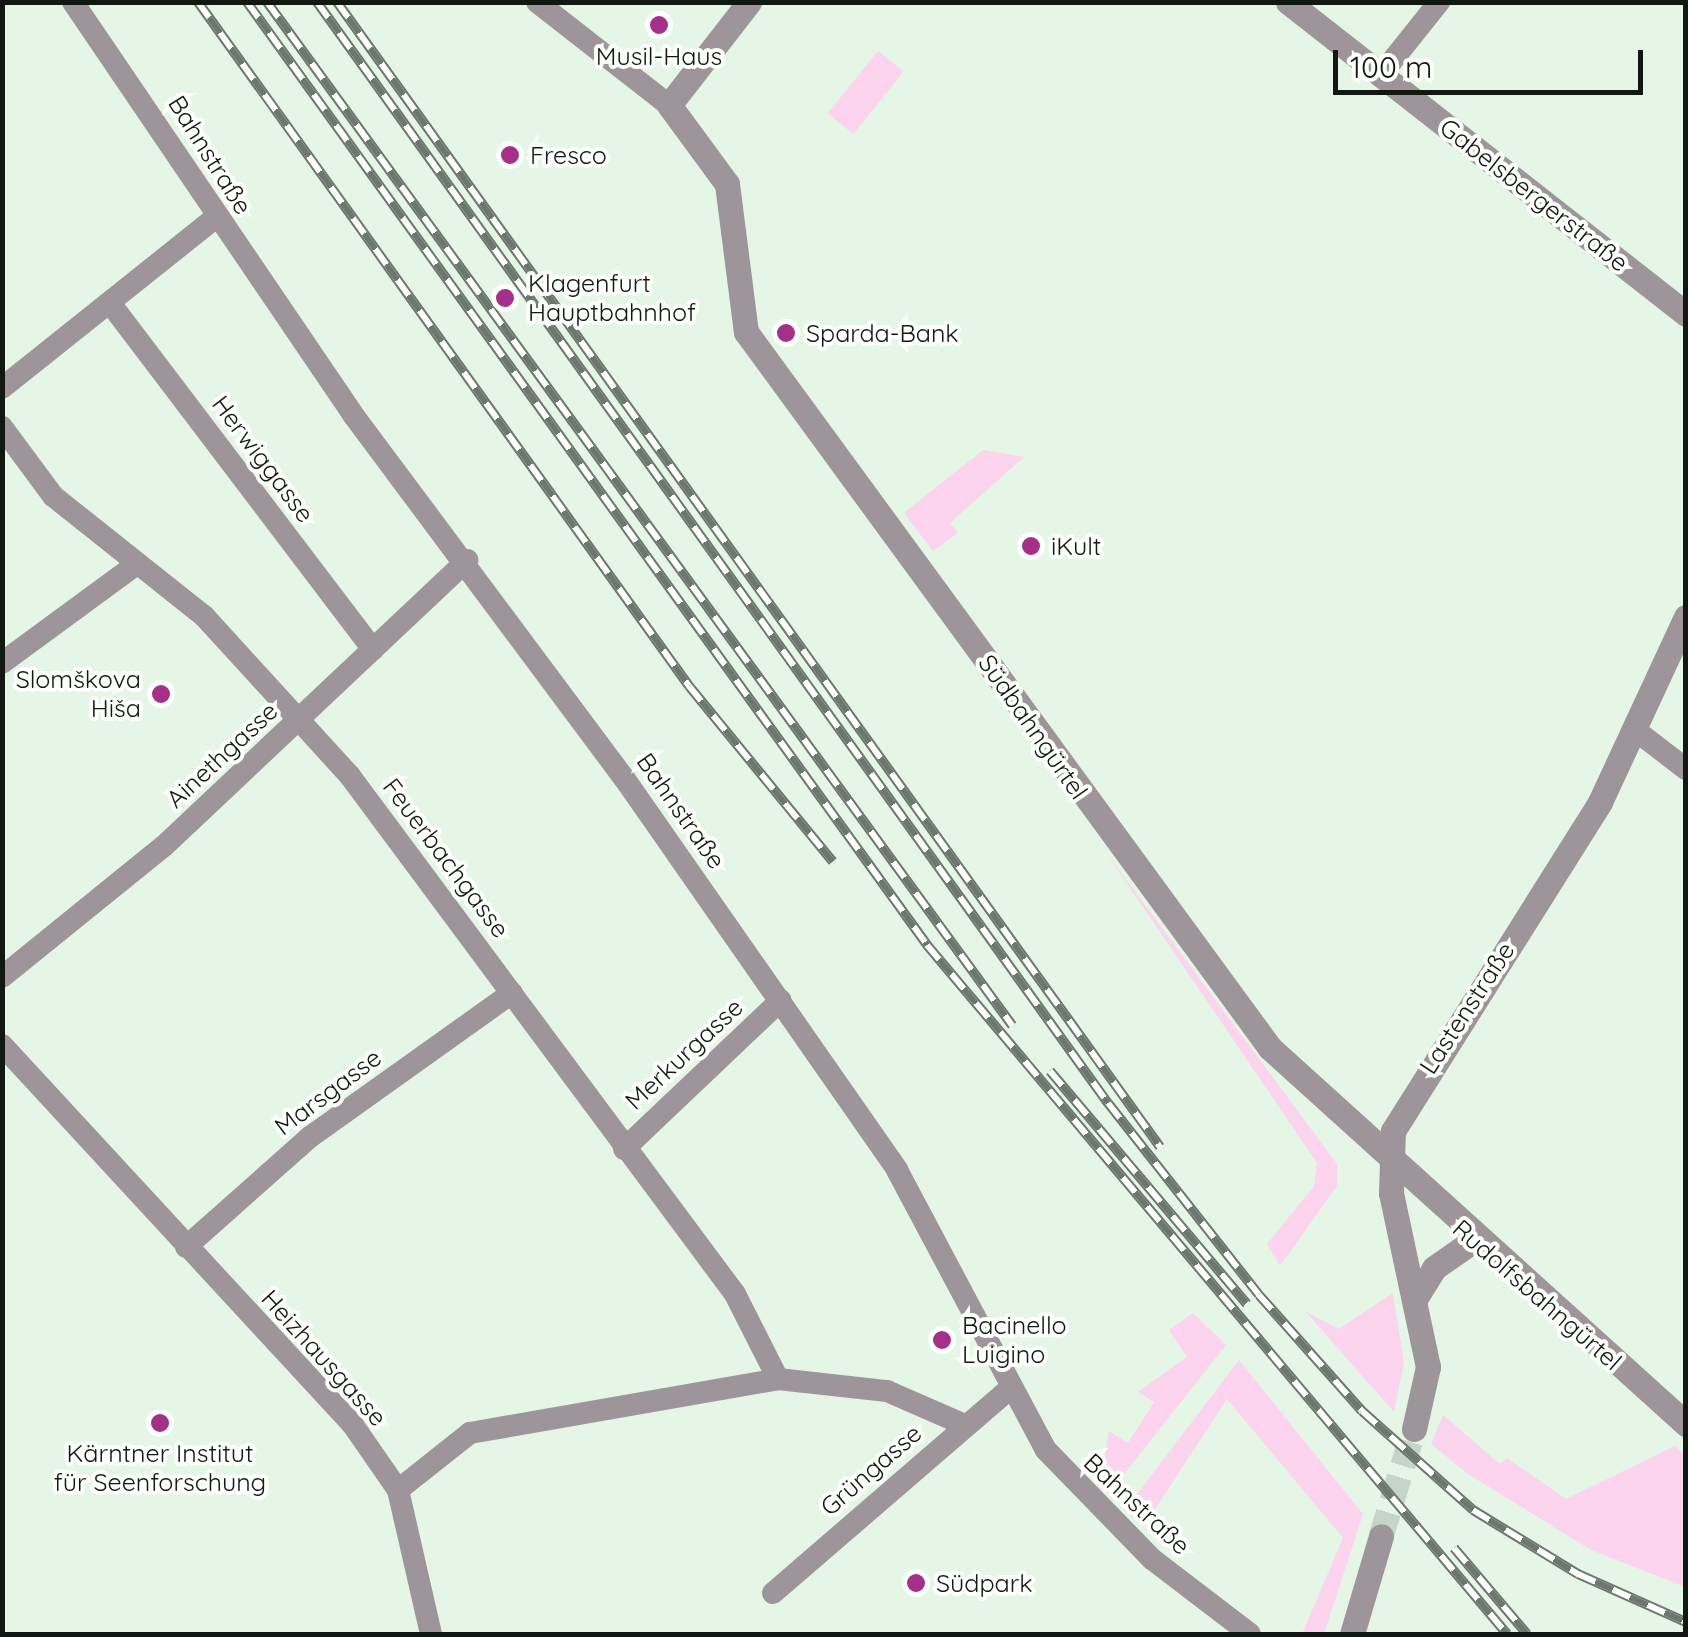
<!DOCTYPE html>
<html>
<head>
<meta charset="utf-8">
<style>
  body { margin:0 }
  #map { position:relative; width:1688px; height:1637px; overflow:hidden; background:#e5f6e7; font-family:Quicksand,sans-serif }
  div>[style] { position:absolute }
  .green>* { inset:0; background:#fcd4ee; transform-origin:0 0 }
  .tertiary-tunnel>* { height:25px; margin-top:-12.5px; transform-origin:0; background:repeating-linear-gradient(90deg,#c5d5c7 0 25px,transparent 0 37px) }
  .minor>* { height:22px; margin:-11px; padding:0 11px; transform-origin:11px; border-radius:11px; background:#9d959a }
  .tertiary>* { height:25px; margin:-12.5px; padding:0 12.5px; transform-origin:12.5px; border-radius:12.5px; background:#9d959a }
  .rail>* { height:10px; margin-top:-5px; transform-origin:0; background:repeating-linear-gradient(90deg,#fcfffc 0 19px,#6c776d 0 38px); box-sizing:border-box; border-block:2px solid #6c776d }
  .dots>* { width:28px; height:28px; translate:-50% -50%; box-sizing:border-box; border:5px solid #fcfffc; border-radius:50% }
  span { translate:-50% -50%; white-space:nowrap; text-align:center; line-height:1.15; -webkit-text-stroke:8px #fcfffc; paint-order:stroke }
  .poi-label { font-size:25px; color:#111711 }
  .left { translate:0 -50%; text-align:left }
  .right { translate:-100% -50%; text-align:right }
  .street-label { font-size:25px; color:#111711 }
  .frame { position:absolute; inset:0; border:5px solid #111711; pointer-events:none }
  .scale { position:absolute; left:1333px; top:50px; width:310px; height:45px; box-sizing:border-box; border:5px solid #111711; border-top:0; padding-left:12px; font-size:30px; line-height:35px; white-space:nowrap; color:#111711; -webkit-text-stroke:8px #fcfffc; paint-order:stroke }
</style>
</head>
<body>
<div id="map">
  <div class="green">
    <div style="left:878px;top:51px;width:33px;height:80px;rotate:39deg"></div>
    <div style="clip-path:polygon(983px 450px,1024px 457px,950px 523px,958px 533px,933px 551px,904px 513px)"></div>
    <div style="clip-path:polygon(1105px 851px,1337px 1164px,1337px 1186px,1280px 1266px,1267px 1244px,1314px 1186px,1317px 1163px)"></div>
    <div style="clip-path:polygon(1393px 1293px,1404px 1363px,1394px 1412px,1305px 1311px,1339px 1329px)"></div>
    <div style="clip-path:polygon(1193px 1313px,1226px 1345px,1117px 1483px,1099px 1490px,1109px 1431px,1128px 1443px,1154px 1402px,1138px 1392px,1187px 1357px,1169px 1330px)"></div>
    <div style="clip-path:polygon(1239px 1360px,1363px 1514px,1324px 1634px,1302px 1634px,1343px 1538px,1227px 1399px,1144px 1526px,1125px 1510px)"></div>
    <div style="clip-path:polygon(1443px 1415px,1500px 1464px,1507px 1458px,1566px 1499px,1675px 1446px,1685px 1455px,1685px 1587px,1591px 1550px,1468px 1474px,1431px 1444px)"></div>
  </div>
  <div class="tertiary-tunnel">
    <div style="left:1381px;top:1536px;width:112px;rotate:-72.9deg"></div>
  </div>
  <div class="minor">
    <div style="left:73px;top:2px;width:500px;rotate:55.83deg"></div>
    <div style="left:354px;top:416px;width:452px;rotate:53.3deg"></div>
    <div style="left:624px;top:778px;width:478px;rotate:55.1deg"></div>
    <div style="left:897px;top:1170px;width:317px;rotate:62deg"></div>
    <div style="left:1046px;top:1450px;width:152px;rotate:45.8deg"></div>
    <div style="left:1152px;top:1559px;width:123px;rotate:37.4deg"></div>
    <div style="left:537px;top:2px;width:167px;rotate:38deg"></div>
    <div style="left:1380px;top:76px;width:95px;rotate:-51.4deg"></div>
    <div style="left:110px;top:303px;width:435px;rotate:52.8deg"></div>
    <div style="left:2px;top:388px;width:273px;rotate:-38.6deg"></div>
    <div style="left:2px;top:427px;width:86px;rotate:53.5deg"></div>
    <div style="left:53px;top:496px;width:193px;rotate:38.5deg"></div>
    <div style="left:204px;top:616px;width:217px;rotate:47.6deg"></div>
    <div style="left:350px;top:776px;width:645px;rotate:53.38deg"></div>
    <div style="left:735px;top:1294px;width:95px;rotate:63.2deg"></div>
    <div style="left:2px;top:663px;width:167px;rotate:-36.3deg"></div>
    <div style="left:1639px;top:733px;width:59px;rotate:37.5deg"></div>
    <div style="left:2px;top:977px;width:208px;rotate:-39deg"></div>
    <div style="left:164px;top:846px;width:417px;rotate:-43.3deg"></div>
    <div style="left:2px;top:1045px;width:517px;rotate:47.27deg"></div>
    <div style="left:353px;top:1425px;width:79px;rotate:55.3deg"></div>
    <div style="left:398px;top:1490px;width:92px;rotate:-38.4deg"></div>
    <div style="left:470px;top:1433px;width:313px;rotate:-9.9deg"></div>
    <div style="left:778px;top:1379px;width:110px;rotate:6.3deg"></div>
    <div style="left:887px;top:1391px;width:85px;rotate:23.6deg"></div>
    <div style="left:624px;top:1149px;width:216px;rotate:-43.5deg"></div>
    <div style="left:186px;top:1247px;width:166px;rotate:-41.6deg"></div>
    <div style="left:310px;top:1137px;width:248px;rotate:-35.5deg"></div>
    <div style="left:398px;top:1490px;width:148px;rotate:77.1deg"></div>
    <div style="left:773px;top:1593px;width:309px;rotate:-40.8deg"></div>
  </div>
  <div class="tertiary">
    <div style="left:749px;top:2px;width:130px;rotate:127.8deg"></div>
    <div style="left:669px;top:105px;width:98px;rotate:53.7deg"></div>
    <div style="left:727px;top:184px;width:149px;rotate:82.7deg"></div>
    <div style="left:746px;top:332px;width:887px;rotate:53.8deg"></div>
    <div style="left:1270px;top:1048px;width:561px;rotate:42.11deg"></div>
    <div style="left:1288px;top:2px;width:506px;rotate:38.09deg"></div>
    <div style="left:1415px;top:1299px;width:36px;rotate:-58deg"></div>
    <div style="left:1434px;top:1268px;width:49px;rotate:-35deg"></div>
    <div style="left:1414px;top:1429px;width:64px;rotate:-77.3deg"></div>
    <div style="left:1428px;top:1367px;width:178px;rotate:-102deg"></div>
    <div style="left:1391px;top:1193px;width:62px;rotate:-88.2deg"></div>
    <div style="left:1393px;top:1131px;width:389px;rotate:-57.8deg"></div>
    <div style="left:1600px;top:802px;width:204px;rotate:-65.1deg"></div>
    <div style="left:1352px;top:1634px;width:102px;rotate:-73.5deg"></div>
  </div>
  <div class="rail">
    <div style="left:198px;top:2px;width:842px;rotate:54.33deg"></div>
    <div style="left:689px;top:686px;width:227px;rotate:50.7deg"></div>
    <div style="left:247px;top:2px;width:1163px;rotate:54.2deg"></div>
    <div style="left:927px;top:945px;width:901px;rotate:49.91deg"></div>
    <div style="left:267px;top:2px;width:1266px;rotate:53.94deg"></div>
    <div style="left:317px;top:2px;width:1356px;rotate:54.31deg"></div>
    <div style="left:1108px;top:1103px;width:244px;rotate:51.8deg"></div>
    <div style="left:1259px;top:1295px;width:155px;rotate:48.4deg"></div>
    <div style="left:1362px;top:1411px;width:149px;rotate:41.7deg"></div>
    <div style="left:1473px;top:1510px;width:123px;rotate:31.4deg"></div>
    <div style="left:1578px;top:1574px;width:118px;rotate:24deg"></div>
    <div style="left:337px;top:2px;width:1410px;rotate:54.29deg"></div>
    <div style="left:1050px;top:1071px;width:305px;rotate:49.8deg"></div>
    <div style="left:1454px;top:1548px;width:113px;rotate:49.7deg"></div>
  </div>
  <div class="dots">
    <div style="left:659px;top:25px;background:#a43089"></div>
    <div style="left:510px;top:155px;background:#a43089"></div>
    <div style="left:505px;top:298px;background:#a43089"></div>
    <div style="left:786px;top:333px;background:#a43089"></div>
    <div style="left:1031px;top:546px;background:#a43089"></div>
    <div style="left:161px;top:694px;background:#a43089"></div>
    <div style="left:942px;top:1340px;background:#a43089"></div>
    <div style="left:160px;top:1423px;background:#a43089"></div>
    <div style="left:916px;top:1583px;background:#a43089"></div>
  </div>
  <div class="poi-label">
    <span style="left:659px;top:56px">Musil-Haus</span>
    <span class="left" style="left:530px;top:155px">Fresco</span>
    <span class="left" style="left:528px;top:298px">Klagenfurt<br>Hauptbahnhof</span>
    <span class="left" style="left:806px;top:333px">Sparda-Bank</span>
    <span class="left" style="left:1051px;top:546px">iKult</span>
    <span class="right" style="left:141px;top:694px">Slomškova<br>Hiša</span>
    <span class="left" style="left:962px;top:1340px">Bacinello<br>Luigino</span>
    <span style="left:160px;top:1468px">Kärntner Institut<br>für Seenforschung</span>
    <span class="left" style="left:936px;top:1583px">Südpark</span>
  </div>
  <div class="street-label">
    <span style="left:210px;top:155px;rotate:58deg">Bahnstraße</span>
    <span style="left:1534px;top:195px;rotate:38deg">Gabelsbergerstraße</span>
    <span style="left:263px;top:459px;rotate:53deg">Herwiggasse</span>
    <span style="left:1033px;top:727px;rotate:55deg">Südbahngürtel</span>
    <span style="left:222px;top:755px;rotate:-43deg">Ainethgasse</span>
    <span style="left:681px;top:811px;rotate:55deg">Bahnstraße</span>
    <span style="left:446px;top:858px;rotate:53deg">Feuerbachgasse</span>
    <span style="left:1467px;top:1008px;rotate:-57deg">Lastenstraße</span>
    <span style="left:684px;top:1054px;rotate:-43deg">Merkurgasse</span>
    <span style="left:328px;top:1092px;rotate:-37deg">Marsgasse</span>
    <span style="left:1537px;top:1295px;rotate:41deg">Rudolfsbahngürtel</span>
    <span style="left:324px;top:1358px;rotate:48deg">Heizhausgasse</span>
    <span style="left:871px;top:1470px;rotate:-41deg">Grüngasse</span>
    <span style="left:1137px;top:1504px;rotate:43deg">Bahnstraße</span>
  </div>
  <div class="frame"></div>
  <div class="scale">100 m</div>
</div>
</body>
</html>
